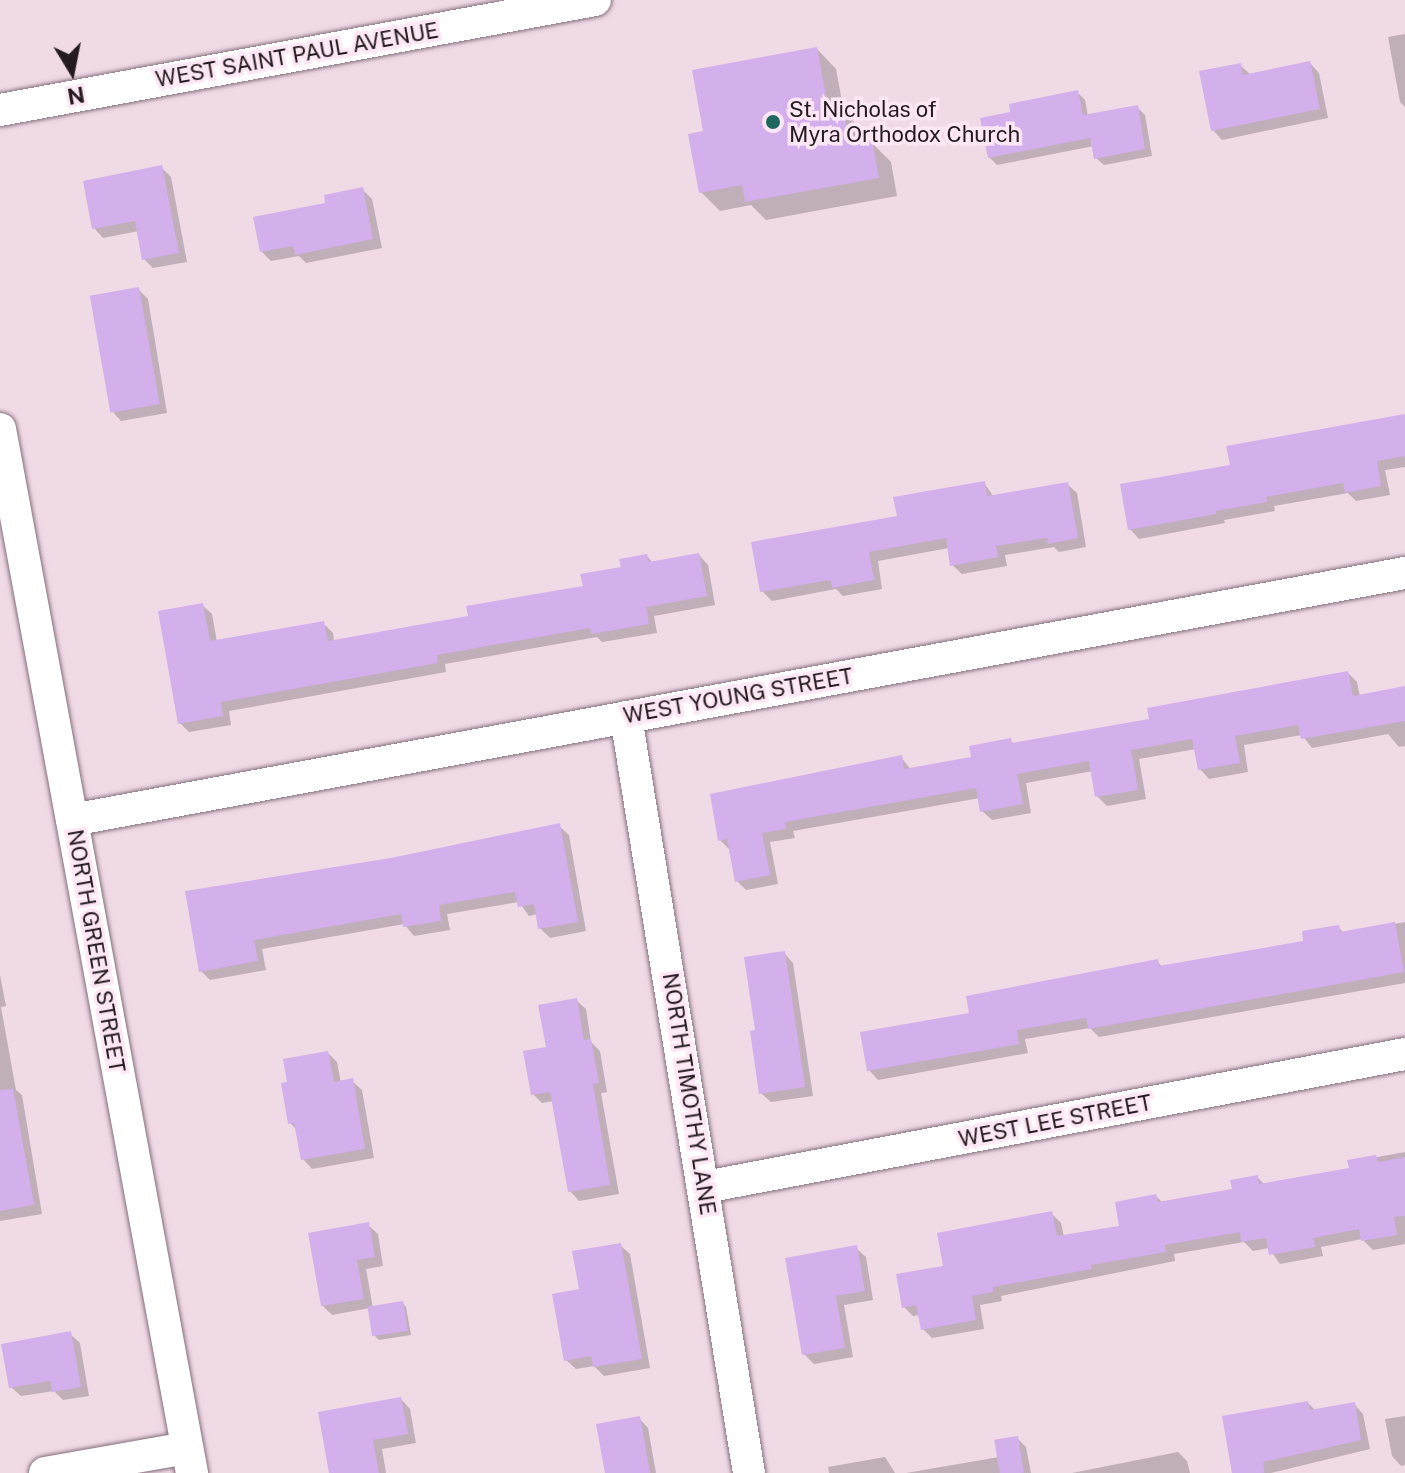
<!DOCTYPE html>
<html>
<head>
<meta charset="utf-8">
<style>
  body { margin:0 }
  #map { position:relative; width:1405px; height:1473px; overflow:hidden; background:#f0dae6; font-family:"Public Sans",sans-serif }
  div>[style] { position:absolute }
  .shadow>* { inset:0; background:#0003 }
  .building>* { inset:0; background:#d3afec; transform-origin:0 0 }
  .roads { filter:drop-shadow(0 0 2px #84707c) drop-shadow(0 0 2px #84707c) }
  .street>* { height:32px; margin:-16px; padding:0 16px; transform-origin:16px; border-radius:16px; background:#fff }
  .dots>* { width:22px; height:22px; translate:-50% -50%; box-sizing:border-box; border:4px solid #fee7f4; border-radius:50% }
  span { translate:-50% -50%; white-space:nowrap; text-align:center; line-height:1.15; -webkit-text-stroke:7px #fee7f4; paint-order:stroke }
  .street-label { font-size:22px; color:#231b20 }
  .poi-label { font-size:22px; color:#231b20 }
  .left { translate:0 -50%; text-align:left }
  .north { position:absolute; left:32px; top:32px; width:80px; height:80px; -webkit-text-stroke:6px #fee7f4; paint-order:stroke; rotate:170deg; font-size:22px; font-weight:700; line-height:32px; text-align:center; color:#231b20 }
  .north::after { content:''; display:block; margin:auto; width:28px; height:36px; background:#231b20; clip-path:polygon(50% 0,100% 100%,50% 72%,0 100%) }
</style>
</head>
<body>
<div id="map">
  <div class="shadow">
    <div style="clip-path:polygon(1405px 34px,1405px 107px,1400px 102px,1388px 37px)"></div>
    <div style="clip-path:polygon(817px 49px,836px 69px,844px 112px,862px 130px,864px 144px,871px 142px,891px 162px,897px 196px,766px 220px,751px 205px,720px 211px,701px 192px,705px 133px)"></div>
    <div style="clip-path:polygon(1310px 63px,1319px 73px,1328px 118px,1222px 140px,1213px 130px,1240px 65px,1251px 75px)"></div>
    <div style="clip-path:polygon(1077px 92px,1085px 100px,1088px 116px,1137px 107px,1145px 115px,1152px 156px,1104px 165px,1096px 158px,1094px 146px,997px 165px,989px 157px)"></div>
    <div style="clip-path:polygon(162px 168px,171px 177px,187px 262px,153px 268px,144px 259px,139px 231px,103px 238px,94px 228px)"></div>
    <div style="clip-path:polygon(362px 189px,372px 199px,382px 248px,306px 263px,299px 256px,271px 261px,262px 252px,328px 205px)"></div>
    <div style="clip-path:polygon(138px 289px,148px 299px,167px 413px,121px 421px,112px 411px)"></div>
    <div style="clip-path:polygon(1405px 416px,1405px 467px,1385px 470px,1390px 495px,1356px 501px,1348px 493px,1274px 506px,1275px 511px,1224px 520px,1225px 523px,1139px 539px,1130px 529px,1232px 466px)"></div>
    <div style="clip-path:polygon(984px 483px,994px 497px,1067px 484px,1077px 493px,1086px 547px,1059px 552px,1054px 547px,1005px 555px,1007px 566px,962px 574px,952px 565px,949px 548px,878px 561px,882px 589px,843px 596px,836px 589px,772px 601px,762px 591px,899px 518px)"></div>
    <div style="clip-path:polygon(699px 555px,708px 565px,715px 605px,654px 616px,657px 633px,602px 642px,597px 637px,445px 664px,446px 672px,229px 711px,231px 725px,189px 732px,180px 723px,202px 605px,212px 614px,217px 642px,323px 623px,333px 633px,334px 642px,470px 618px,585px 588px,647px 556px,653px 563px)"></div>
    <div style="clip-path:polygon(1348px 673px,1357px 682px,1360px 697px,1405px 689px,1405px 746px,1399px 747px,1388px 734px,1312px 748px,1302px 735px,1244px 745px,1248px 772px,1209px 779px,1200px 769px,1196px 749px,1139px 759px,1146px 799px,1107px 806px,1097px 796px,1093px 771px,1026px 783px,1031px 813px,992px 820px,982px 811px,980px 798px,793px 831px,795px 838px,770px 842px,778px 884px,746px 890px,737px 881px,729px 849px,720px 840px,901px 757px,911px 770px,973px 759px,1010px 740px,1015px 745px,1152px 721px)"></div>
    <div style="clip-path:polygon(559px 826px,569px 835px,586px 931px,550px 938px,540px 928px,538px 914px,529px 916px,519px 902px,447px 914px,450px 930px,414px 936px,404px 924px,262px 949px,266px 970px,210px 980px,201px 971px,391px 860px)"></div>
    <div style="clip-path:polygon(1405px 922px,1405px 983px,1099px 1037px,1090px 1028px,1025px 1039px,1028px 1053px,878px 1080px,869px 1070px,971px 1015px,1157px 961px,1163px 968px,1306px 942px,1338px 927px,1344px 933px)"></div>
    <div style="clip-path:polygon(784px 953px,793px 963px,813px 1096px,771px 1102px,761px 1093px,757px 1032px)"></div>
    <div style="clip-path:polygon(0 975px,6px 1006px,1px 1007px,16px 1090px,22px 1095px,42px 1214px,0 1221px)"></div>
    <div style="clip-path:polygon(576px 1000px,586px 1009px,591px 1042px,600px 1051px,607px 1092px,601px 1093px,619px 1194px,579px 1201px,570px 1191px,554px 1101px,542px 1103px,533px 1094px,548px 1049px)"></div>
    <div style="clip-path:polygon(328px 1053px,337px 1062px,341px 1083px,352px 1081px,362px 1090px,374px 1158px,312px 1169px,303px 1159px,298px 1131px,290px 1123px)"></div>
    <div style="clip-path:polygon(1405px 1152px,1405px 1244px,1373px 1250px,1362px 1239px,1321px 1247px,1323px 1256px,1280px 1264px,1269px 1248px,1253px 1251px,1244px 1242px,1174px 1254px,1175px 1261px,1001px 1296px,1002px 1301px,980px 1305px,984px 1329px,932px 1338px,923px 1329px,920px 1315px,913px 1316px,904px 1307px,945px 1267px,1052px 1214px,1061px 1223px,1064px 1237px,1121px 1227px,1156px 1196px,1163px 1203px,1234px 1191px,1257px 1177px,1265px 1185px,1351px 1170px,1350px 1162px)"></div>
    <div style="clip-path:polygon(368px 1225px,378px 1234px,383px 1266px,366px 1269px,373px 1308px,402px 1303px,406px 1307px,411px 1335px,379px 1340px,375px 1336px,370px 1308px,332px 1315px,322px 1305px)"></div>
    <div style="clip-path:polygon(620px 1245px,630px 1254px,650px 1368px,604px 1376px,594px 1366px,576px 1369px,566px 1360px,581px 1291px)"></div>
    <div style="clip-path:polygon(856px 1248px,866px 1257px,873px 1300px,844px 1305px,853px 1357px,814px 1364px,804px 1354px)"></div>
    <div style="clip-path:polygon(70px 1334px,80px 1343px,89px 1396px,63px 1400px,54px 1391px,21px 1396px,11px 1387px)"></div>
    <div style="clip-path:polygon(401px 1399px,410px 1409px,416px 1443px,382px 1449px,386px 1473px,331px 1473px)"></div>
    <div style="clip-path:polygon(1308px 1403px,1316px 1411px,1354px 1404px,1363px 1414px,1370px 1449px,1271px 1473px,1234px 1473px)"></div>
    <div style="clip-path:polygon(1405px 1416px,1405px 1465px,1401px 1466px,1392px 1456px,1385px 1419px)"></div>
    <div style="clip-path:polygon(639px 1418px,648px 1428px,656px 1473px,607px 1473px)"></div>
    <div style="clip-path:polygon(1017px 1438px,1026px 1447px,1031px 1473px,906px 1473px,999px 1457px)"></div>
    <div style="clip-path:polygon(1178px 1452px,1187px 1461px,1190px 1473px,1072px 1473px)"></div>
    <div style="clip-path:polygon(885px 1457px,895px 1473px,829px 1473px,828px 1467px)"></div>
  </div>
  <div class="building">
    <div style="clip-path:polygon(817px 47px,829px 112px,843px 109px,850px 144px,872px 140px,879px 178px,745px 202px,742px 185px,699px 193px,688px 134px,703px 131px,692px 70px)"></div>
    <div style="clip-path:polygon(1310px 61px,1320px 109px,1211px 131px,1199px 71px,1241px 63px,1243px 75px)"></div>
    <div style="clip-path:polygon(1078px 90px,1083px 115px,1138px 105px,1145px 149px,1094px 159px,1090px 138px,988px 158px,980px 118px,1010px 112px,1009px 104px)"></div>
    <div style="clip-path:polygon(162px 165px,179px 253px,142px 260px,135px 221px,92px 229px,83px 181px)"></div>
    <div style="clip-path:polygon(363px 187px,373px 239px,295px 255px,293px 246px,260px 252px,253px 217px,325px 203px,324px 195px)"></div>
    <div style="left:139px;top:287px;width:119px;height:50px;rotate:80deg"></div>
    <div style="clip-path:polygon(1405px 414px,1405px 456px,1377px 461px,1381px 486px,1345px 493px,1343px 483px,1266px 497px,1267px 502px,1216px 511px,1216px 514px,1128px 530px,1120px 484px,1230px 465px,1226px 446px)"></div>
    <div style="clip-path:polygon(985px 481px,987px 496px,1068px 482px,1078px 538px,1048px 544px,1047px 538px,996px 546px,998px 557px,950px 566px,946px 538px,869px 552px,874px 580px,832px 588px,830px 580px,760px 592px,751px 542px,897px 516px,893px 497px)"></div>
    <div style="clip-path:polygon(699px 553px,707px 596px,646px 607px,649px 624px,591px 634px,590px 628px,437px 655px,438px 663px,221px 702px,223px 716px,178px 724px,158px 611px,203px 603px,210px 641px,324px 621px,328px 641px,468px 616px,466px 606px,583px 586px,580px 574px,621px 567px,619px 559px,647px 554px,649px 562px)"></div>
    <div style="clip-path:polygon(1348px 671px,1353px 696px,1405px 686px,1405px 721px,1301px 739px,1298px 725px,1235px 736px,1240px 763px,1198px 770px,1192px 739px,1131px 750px,1138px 790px,1095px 797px,1089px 761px,1017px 774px,1023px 804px,980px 812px,976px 788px,785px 822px,786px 829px,762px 833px,770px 875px,735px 882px,727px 839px,718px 841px,710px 794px,902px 755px,904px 769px,971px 757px,969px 746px,1011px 738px,1012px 743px,1149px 719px,1147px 708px)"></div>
    <div style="clip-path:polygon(560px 823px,578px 922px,538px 929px,534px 904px,518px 907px,515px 892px,439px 905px,441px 921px,403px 927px,401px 914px,254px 940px,258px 961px,199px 972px,185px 891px,391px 858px)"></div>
    <div style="clip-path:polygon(1395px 922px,1404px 972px,1088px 1029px,1086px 1018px,1017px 1030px,1019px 1044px,867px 1071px,860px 1032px,969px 1013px,966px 996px,1158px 959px,1159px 966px,1303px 941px,1302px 931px,1339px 925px,1340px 932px)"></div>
    <div style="clip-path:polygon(785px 951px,805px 1087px,759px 1094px,750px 1031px,755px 1030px,744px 957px)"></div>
    <div style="clip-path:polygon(577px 998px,584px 1040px,591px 1039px,599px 1083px,593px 1084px,610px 1185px,568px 1192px,550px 1092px,531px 1095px,523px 1051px,546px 1047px,538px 1005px)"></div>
    <div style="clip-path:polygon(328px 1051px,334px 1082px,353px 1078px,365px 1149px,301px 1160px,294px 1123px,288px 1124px,281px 1083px,287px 1082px,283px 1059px)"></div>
    <div style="clip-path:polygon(13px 1089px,34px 1205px,0 1211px,0 1090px)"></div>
    <div style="clip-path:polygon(1376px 1155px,1378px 1162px,1405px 1157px,1405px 1216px,1394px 1217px,1397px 1235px,1361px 1241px,1359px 1229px,1313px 1238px,1315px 1247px,1269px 1255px,1266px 1238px,1241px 1242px,1240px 1232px,1165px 1245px,1166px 1252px,1091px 1265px,1092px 1269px,993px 1287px,993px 1292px,972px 1296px,976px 1320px,921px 1330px,916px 1305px,902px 1308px,896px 1274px,943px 1266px,937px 1233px,1052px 1211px,1057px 1236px,1119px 1226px,1115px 1202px,1156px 1194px,1158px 1202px,1232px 1189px,1230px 1180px,1258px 1175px,1259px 1184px,1349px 1168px,1347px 1160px)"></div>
    <div style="clip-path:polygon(369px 1222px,375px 1257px,357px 1260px,364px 1299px,321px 1306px,308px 1233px)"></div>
    <div style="clip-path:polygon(621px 1243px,642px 1359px,593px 1367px,591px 1356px,564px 1361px,552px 1294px,579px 1289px,572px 1251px)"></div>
    <div style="clip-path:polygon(857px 1245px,865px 1291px,836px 1296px,845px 1348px,802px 1355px,785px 1258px)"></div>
    <div style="left:403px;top:1301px;width:30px;height:36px;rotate:81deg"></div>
    <div style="clip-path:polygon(71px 1331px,81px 1387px,52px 1392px,50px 1381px,9px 1388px,1px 1344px)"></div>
    <div style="clip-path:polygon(401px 1397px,408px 1434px,373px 1440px,379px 1473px,329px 1473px,318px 1412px)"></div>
    <div style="clip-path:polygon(1308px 1401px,1310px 1410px,1355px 1402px,1361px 1440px,1263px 1462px,1264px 1473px,1232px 1473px,1222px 1416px)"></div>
    <div style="clip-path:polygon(640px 1416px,650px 1473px,605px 1473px,596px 1424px)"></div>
    <div style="left:1018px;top:1436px;width:37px;height:24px;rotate:81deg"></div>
  </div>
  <div class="roads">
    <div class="street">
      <div style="left:0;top:110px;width:605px;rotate:-10.47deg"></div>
      <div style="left:0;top:429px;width:1062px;rotate:79.58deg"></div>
      <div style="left:626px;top:717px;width:766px;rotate:80.76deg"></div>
      <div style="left:72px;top:820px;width:1356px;rotate:-10.5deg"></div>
      <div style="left:705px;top:1187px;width:713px;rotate:-10.76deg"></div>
      <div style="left:45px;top:1473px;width:144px;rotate:-10deg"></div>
    </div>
  </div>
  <div class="dots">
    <div style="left:773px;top:122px;background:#1f685e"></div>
  </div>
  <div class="street-label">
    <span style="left:297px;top:55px;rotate:-10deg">WEST SAINT PAUL AVENUE</span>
    <span style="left:738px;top:696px;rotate:-10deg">WEST YOUNG STREET</span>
    <span style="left:96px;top:951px;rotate:80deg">NORTH GREEN STREET</span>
    <span style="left:689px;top:1094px;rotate:81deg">NORTH TIMOTHY LANE</span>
    <span style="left:1055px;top:1121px;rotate:-11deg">WEST LEE STREET</span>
  </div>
  <div class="poi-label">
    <span class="left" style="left:789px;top:122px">St. Nicholas of<br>Myra Orthodox Church</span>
  </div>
  <div class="north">N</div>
</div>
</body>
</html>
